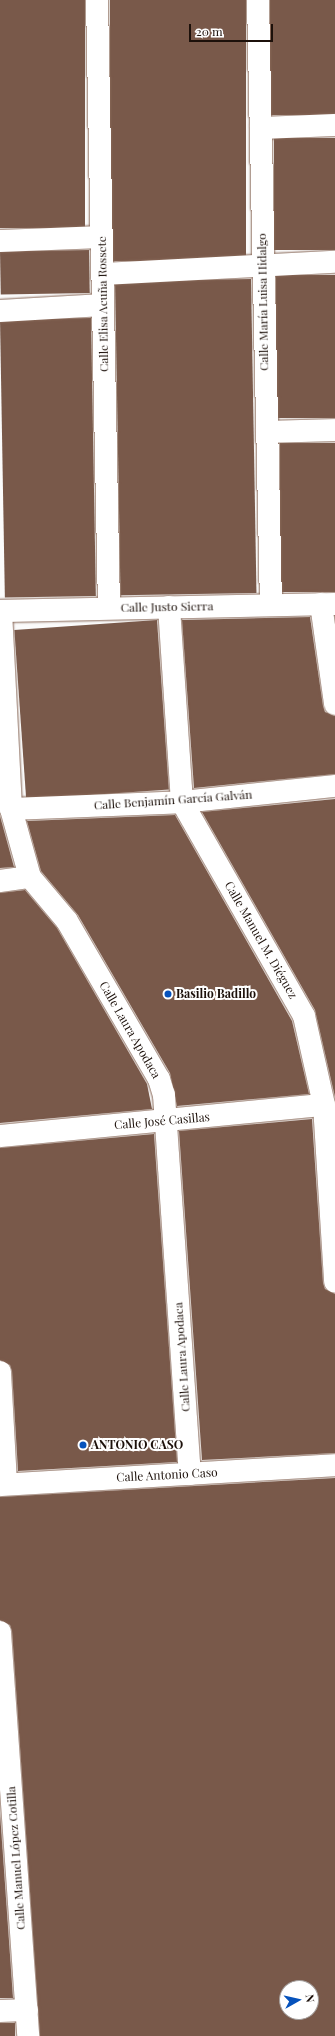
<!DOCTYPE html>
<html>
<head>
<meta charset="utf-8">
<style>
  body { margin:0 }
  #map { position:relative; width:335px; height:2036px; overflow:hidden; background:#fbfbfb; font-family:"Playfair Display",serif }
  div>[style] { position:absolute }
  .building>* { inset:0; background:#79594a; transform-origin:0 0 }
  .roads { filter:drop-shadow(0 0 1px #886858) drop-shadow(0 0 1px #886858) }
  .minor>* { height:22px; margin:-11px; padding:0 11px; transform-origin:11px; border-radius:11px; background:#fff }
  .dots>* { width:11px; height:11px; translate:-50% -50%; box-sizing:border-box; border:2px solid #fff; border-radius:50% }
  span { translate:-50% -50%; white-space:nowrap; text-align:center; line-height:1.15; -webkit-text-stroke:4px #fff; paint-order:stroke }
  .street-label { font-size:12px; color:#1c100a }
  .poi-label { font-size:12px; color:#1c100a; font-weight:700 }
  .left { translate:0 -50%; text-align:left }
  .north { position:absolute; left:279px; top:1980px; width:40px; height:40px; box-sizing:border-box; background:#fff; border:1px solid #a49f9d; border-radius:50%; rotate:82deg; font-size:11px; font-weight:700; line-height:16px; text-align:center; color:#1c100a }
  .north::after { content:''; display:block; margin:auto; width:14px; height:18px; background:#0652bc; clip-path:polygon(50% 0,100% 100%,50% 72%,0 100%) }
  .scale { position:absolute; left:189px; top:24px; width:84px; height:18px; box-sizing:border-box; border:2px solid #1c100a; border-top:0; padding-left:5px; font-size:12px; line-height:14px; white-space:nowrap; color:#1c100a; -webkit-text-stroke:3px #fff; paint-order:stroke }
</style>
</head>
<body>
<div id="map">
  <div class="building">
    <div style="left:0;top:0;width:85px;height:228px"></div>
    <div style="left:110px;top:0;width:136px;height:261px"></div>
    <div style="left:270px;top:0;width:65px;height:115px"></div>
    <div style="left:335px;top:138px;width:112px;height:61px;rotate:90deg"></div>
    <div style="left:89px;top:250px;width:43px;height:89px;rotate:89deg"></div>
    <div style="left:335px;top:275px;width:143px;height:59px;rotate:90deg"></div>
    <div style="left:251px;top:279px;width:314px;height:136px;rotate:89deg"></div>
    <div style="left:91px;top:318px;width:278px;height:91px;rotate:89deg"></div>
    <div style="left:335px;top:443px;width:149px;height:55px;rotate:90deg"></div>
    <div style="clip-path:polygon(310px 617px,323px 706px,325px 712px,335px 716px,335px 774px,194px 788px,182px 620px)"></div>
    <div style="left:157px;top:620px;width:170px;height:143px;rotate:86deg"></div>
    <div style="clip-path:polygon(335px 799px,335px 1097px,315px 1010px,202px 812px)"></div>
    <div style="clip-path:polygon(175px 815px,292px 1021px,309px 1094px,177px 1106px,170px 1073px,78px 915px,41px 871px,27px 821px)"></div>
    <div style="clip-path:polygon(0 816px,14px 867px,0 868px)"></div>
    <div style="clip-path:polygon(25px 890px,57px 928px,147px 1084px,152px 1109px,0 1123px,0 893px)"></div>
    <div style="clip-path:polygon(312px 1119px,323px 1283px,325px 1289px,335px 1294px,335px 1453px,202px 1460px,179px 1131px)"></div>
    <div style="clip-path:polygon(154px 1134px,177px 1462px,18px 1471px,12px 1371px,10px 1365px,0 1360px,0 1148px)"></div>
    <div style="clip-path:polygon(evenodd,335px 1478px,335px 2036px,40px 2036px,12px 1631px,10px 1625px,0 1620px,0 1497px,335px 1478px,287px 1988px,311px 1988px,311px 2012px,287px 2012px,287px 1988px)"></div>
    <div style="clip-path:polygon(0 1813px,13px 1998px,0 1998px)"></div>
    <div style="left:0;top:2023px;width:15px;height:13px"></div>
  </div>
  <div class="roads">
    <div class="minor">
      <div style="left:97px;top:0;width:608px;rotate:88.87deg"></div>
      <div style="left:258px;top:0;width:605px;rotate:88.77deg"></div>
      <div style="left:261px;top:128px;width:74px;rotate:-2.3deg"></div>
      <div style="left:0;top:241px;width:102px;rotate:-2.2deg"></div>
      <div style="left:103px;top:274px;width:232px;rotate:-3deg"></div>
      <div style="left:0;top:311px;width:103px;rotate:-3.3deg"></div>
      <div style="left:267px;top:432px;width:68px;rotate:-1.7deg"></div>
      <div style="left:321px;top:604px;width:101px;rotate:82deg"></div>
      <div style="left:169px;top:607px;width:195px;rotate:86.2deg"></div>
      <div style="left:182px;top:802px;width:246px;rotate:60.3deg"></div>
      <div style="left:304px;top:1016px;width:91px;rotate:77.3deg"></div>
      <div style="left:324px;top:1105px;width:177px;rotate:86.4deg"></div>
      <div style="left:0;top:611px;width:335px;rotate:-1.2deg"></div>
      <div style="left:1px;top:611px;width:198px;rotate:87.1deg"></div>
      <div style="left:11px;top:809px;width:71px;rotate:74.4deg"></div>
      <div style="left:30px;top:877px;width:57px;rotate:49.9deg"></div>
      <div style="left:67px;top:921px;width:183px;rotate:59.8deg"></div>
      <div style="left:159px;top:1079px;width:17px;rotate:73deg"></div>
      <div style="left:164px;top:1095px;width:380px;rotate:86.1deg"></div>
      <div style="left:11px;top:809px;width:171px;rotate:-2.3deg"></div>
      <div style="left:182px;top:802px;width:154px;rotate:-6deg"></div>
      <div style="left:0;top:881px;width:30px;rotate:-8deg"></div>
      <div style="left:0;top:1136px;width:325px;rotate:-5.5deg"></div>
      <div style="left:0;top:1372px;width:112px;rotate:86.9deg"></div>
      <div style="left:0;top:1485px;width:336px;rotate:-3.4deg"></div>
      <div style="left:0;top:1632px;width:405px;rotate:86deg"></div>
      <div style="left:0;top:2011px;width:27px;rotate:-2deg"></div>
    </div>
  </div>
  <div class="dots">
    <div style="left:168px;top:994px;background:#0652bc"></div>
    <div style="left:83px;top:1445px;background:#0652bc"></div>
  </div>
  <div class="street-label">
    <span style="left:263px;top:302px;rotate:-91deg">Calle María Luisa Hidalgo</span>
    <span style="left:103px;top:304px;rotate:-91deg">Calle Elisa Acuña Rossete</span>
    <span style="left:167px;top:607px;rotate:-1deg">Calle Justo Sierra</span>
    <span style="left:173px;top:800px;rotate:-4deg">Calle Benjamín García Galván</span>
    <span style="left:261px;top:940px;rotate:60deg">Calle Manuel M. Diéguez</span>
    <span style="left:130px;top:1030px;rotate:60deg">Calle Laura Apodaca</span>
    <span style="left:162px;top:1121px;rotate:-5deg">Calle José Casillas</span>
    <span style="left:182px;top:1357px;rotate:-94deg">Calle Laura Apodaca</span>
    <span style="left:167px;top:1475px;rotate:-3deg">Calle Antonio Caso</span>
    <span style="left:16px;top:1858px;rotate:-94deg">Calle Manuel López Cotilla</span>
  </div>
  <div class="poi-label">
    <span class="left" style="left:176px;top:994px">Basilio Badillo</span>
    <span class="left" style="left:91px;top:1445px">ANTONIO CASO</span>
  </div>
  <div class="north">N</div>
  <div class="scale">20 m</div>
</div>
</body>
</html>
